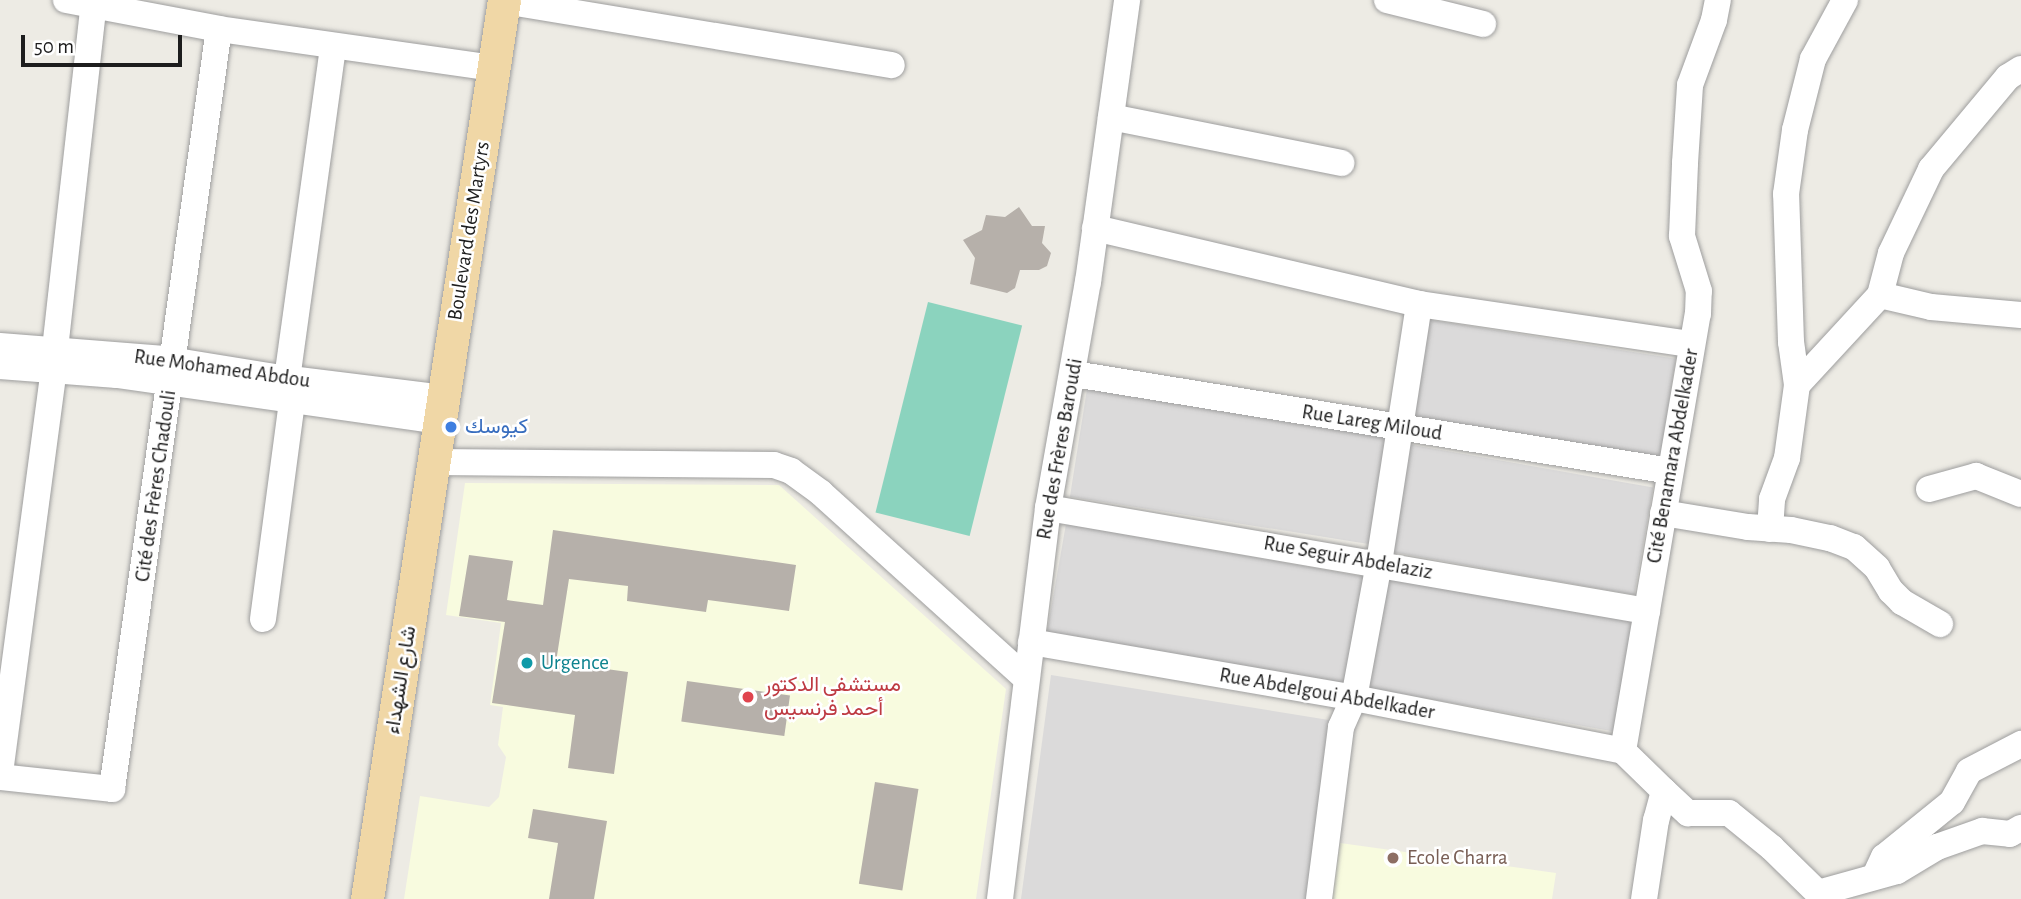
<!DOCTYPE html>
<html>
<head>
<meta charset="utf-8">
<style>
  body { margin:0 }
  #map { position:relative; width:2021px; height:899px; overflow:hidden; background:#edebe4; font-family:"Alegreya Sans",Vazirmatn,sans-serif }
  div>[style] { position:absolute }
  .residential>* { inset:0; background:#dbdada; transform-origin:0 0 }
  .education>* { inset:0; background:#f8fbdf }
  .pitch>* { inset:0; background:#8bd3be; transform-origin:0 0 }
  .building>* { inset:0; background:#b6b0aa; transform-origin:0 0 }
  .roads { filter:drop-shadow(0 0 2px #9e9e9e) drop-shadow(0 0 2px #9e9e9e) }
  .minor>* { height:26px; margin:-13px; padding:0 13px; transform-origin:13px; border-radius:13px; background:#fff }
  .major>* { height:33px; margin:-16.5px; padding:0 16.5px; transform-origin:16.5px; border-radius:16.5px; background:#f0d7a6 }
  .dots>* { width:19px; height:19px; translate:-50% -50%; box-sizing:border-box; border:4px solid #fff; border-radius:50% }
  span { translate:-50% -50%; white-space:nowrap; text-align:center; line-height:1.15; -webkit-text-stroke:5px #fff; paint-order:stroke }
  .street-label { font-size:21px; color:#1d1d1d }
  .shop-label { font-size:21px; color:#366cbe }
  .left { translate:0 -50%; text-align:left }
  .culture-label { font-size:21px; color:#0d838f }
  .health-label { font-size:21px; color:#be3a42 }
  .education-label { font-size:21px; color:#785e54 }
  .scale { position:absolute; left:21px; top:35px; width:161px; height:32px; box-sizing:border-box; border:4px solid #1d1d1d; border-top:0; padding-left:9px; font-size:21px; line-height:24px; white-space:nowrap; color:#1d1d1d; -webkit-text-stroke:5px #fff; paint-order:stroke }
</style>
</head>
<body>
<div id="map">
  <div class="residential">
    <div style="left:1425px;top:319px;width:254px;height:103px;rotate:9deg"></div>
    <div style="left:1087px;top:389px;width:310px;height:109px;rotate:9deg"></div>
    <div style="left:1407px;top:444px;width:250px;height:109px;rotate:10deg"></div>
    <div style="left:1066px;top:524px;width:308px;height:111px;rotate:10deg"></div>
    <div style="left:1389px;top:576px;width:250px;height:114px;rotate:10deg"></div>
    <div style="clip-path:polygon(1051px 675px,1335px 721px,1313px 899px,1021px 899px)"></div>
  </div>
  <div class="education">
    <div style="clip-path:polygon(465px 483px,779px 485px,1006px 689px,976px 899px,404px 899px,420px 796px,489px 807px,499px 797px,506px 757px,498px 745px,503px 707px,490px 705px,501px 623px,446px 615px)"></div>
    <div style="clip-path:polygon(1340px 843px,1556px 873px,1552px 899px,1332px 899px)"></div>
  </div>
  <div class="pitch">
    <div style="left:928px;top:302px;width:97px;height:217px;rotate:14deg"></div>
  </div>
  <div class="building">
    <div style="clip-path:polygon(1019px 207px,1032px 226px,1045px 226px,1042px 243px,1051px 253px,1047px 266px,1039px 270px,1020px 270px,1015px 288px,1007px 293px,970px 284px,975px 258px,963px 240px,982px 230px,986px 215px,1005px 217px)"></div>
    <div style="clip-path:polygon(553px 530px,796px 565px,789px 611px,708px 600px,706px 612px,627px 601px,628px 586px,569px 579px,556px 662px,628px 672px,614px 774px,568px 768px,575px 715px,492px 703px,505px 622px,459px 616px,469px 555px,513px 561px,507px 600px,543px 605px)"></div>
    <div style="left:687px;top:681px;width:104px;height:41px;rotate:8deg"></div>
    <div style="left:875px;top:782px;width:44px;height:103px;rotate:9deg"></div>
    <div style="clip-path:polygon(533px 809px,607px 821px,594px 899px,549px 899px,558px 843px,528px 838px)"></div>
  </div>
  <div class="roads">
    <div class="minor">
      <div style="left:66px;top:0;width:156px;rotate:10.7deg"></div>
      <div style="left:219px;top:29px;width:278px;rotate:8.1deg"></div>
      <div style="left:1387px;top:0;width:99px;rotate:14deg"></div>
      <div style="left:504px;top:1px;width:393px;rotate:9.4deg"></div>
      <div style="left:1111px;top:117px;width:235px;rotate:11.3deg"></div>
      <div style="left:1095px;top:228px;width:333px;rotate:13.2deg"></div>
      <div style="left:1419px;top:304px;width:275px;rotate:8.4deg"></div>
      <div style="left:1880px;top:295px;width:52px;rotate:13.2deg"></div>
      <div style="left:1931px;top:307px;width:90px;rotate:5.1deg"></div>
      <div style="left:0;top:346px;width:165px;rotate:4.5deg"></div>
      <div style="left:164px;top:359px;width:111px;rotate:9.3deg"></div>
      <div style="left:274px;top:377px;width:171px;rotate:7deg"></div>
      <div style="left:55px;top:349px;width:347px;rotate:-83.6deg"></div>
      <div style="left:0;top:366px;width:117px;rotate:4.4deg"></div>
      <div style="left:117px;top:375px;width:327px;rotate:8.1deg"></div>
      <div style="left:1074px;top:374px;width:604px;rotate:9.24deg"></div>
      <div style="left:1797px;top:385px;width:122px;rotate:-47.3deg"></div>
      <div style="left:1880px;top:295px;width:43px;rotate:-75.3deg"></div>
      <div style="left:1891px;top:253px;width:93px;rotate:-64.5deg"></div>
      <div style="left:1931px;top:169px;width:120px;rotate:-50.1deg"></div>
      <div style="left:2008px;top:77px;width:15px;rotate:-32deg"></div>
      <div style="left:434px;top:462px;width:340px;rotate:0.5deg"></div>
      <div style="left:774px;top:465px;width:18px;rotate:19deg"></div>
      <div style="left:791px;top:471px;width:37px;rotate:36deg"></div>
      <div style="left:821px;top:493px;width:276px;rotate:42.1deg"></div>
      <div style="left:1929px;top:489px;width:49px;rotate:-15.5deg"></div>
      <div style="left:1976px;top:476px;width:48px;rotate:21.8deg"></div>
      <div style="left:1048px;top:508px;width:608px;rotate:9.76deg"></div>
      <div style="left:1663px;top:513px;width:86px;rotate:9.4deg"></div>
      <div style="left:1748px;top:527px;width:43px;rotate:4deg"></div>
      <div style="left:1791px;top:530px;width:40px;rotate:12deg"></div>
      <div style="left:1830px;top:538px;width:26px;rotate:21deg"></div>
      <div style="left:1854px;top:547px;width:31px;rotate:42deg"></div>
      <div style="left:1877px;top:568px;width:27px;rotate:59deg"></div>
      <div style="left:1891px;top:591px;width:16px;rotate:45deg"></div>
      <div style="left:1902px;top:602px;width:44px;rotate:30.1deg"></div>
      <div style="left:1770px;top:529px;width:30px;rotate:-86deg"></div>
      <div style="left:1772px;top:499px;width:44px;rotate:-69.9deg"></div>
      <div style="left:1787px;top:458px;width:74px;rotate:-82.2deg"></div>
      <div style="left:1797px;top:385px;width:43px;rotate:-97.9deg"></div>
      <div style="left:1791px;top:342px;width:148px;rotate:-91.9deg"></div>
      <div style="left:1786px;top:194px;width:65px;rotate:-82deg"></div>
      <div style="left:1795px;top:130px;width:73px;rotate:-75.8deg"></div>
      <div style="left:1813px;top:59px;width:67px;rotate:-61.5deg"></div>
      <div style="left:263px;top:619px;width:220px;rotate:-82.4deg"></div>
      <div style="left:292px;top:401px;width:23px;rotate:-103deg"></div>
      <div style="left:287px;top:379px;width:336px;rotate:-82.1deg"></div>
      <div style="left:1031px;top:642px;width:328px;rotate:9.8deg"></div>
      <div style="left:1354px;top:698px;width:274px;rotate:11.1deg"></div>
      <div style="left:1623px;top:751px;width:57px;rotate:44.3deg"></div>
      <div style="left:1664px;top:791px;width:30px;rotate:105deg"></div>
      <div style="left:1656px;top:820px;width:80px;rotate:98.6deg"></div>
      <div style="left:1623px;top:751px;width:443px;rotate:-80.3deg"></div>
      <div style="left:1698px;top:314px;width:23px;rotate:-88deg"></div>
      <div style="left:1699px;top:291px;width:58px;rotate:-107.2deg"></div>
      <div style="left:1682px;top:236px;width:73px;rotate:-87.6deg"></div>
      <div style="left:1685px;top:163px;width:78px;rotate:-86.3deg"></div>
      <div style="left:1690px;top:85px;width:69px;rotate:-69.7deg"></div>
      <div style="left:1714px;top:20px;width:20px;rotate:-79deg"></div>
      <div style="left:0;top:773px;width:408px;rotate:-82.4deg"></div>
      <div style="left:0;top:777px;width:113px;rotate:6.1deg"></div>
      <div style="left:112px;top:789px;width:767px;rotate:-81.99deg"></div>
      <div style="left:1664px;top:791px;width:33px;rotate:43deg"></div>
      <div style="left:1688px;top:813px;width:41px"></div>
      <div style="left:1729px;top:813px;width:55px;rotate:39.1deg"></div>
      <div style="left:1772px;top:848px;width:73px;rotate:44.4deg"></div>
      <div style="left:1875px;top:876px;width:21px;rotate:-65deg"></div>
      <div style="left:1884px;top:857px;width:87px;rotate:-39deg"></div>
      <div style="left:1952px;top:802px;width:35px;rotate:-61deg"></div>
      <div style="left:1969px;top:771px;width:59px;rotate:-27.4deg"></div>
      <div style="left:1818px;top:893px;width:82px;rotate:-15.6deg"></div>
      <div style="left:1897px;top:871px;width:47px;rotate:-31deg"></div>
      <div style="left:1937px;top:847px;width:48px;rotate:-19.6deg"></div>
      <div style="left:1982px;top:831px;width:28px;rotate:6deg"></div>
      <div style="left:2010px;top:834px;width:13px;rotate:-29deg"></div>
      <div style="left:1000px;top:899px;width:394px;rotate:-83deg"></div>
      <div style="left:1048px;top:508px;width:230px;rotate:-80deg"></div>
      <div style="left:1088px;top:282px;width:285px;rotate:-82.1deg"></div>
      <div style="left:1319px;top:899px;width:173px;rotate:-82.7deg"></div>
      <div style="left:1341px;top:727px;width:32px;rotate:-66deg"></div>
      <div style="left:1354px;top:698px;width:137px;rotate:-79.5deg"></div>
      <div style="left:1379px;top:563px;width:262px;rotate:-81.2deg"></div>
    </div>
    <div class="major">
      <div style="left:367px;top:899px;width:909px;rotate:-81.34deg"></div>
    </div>
  </div>
  <div class="dots">
    <div style="left:451px;top:427px;background:#3f7fe0"></div>
    <div style="left:527px;top:663px;background:#0f9aa8"></div>
    <div style="left:748px;top:697px;background:#e0444e"></div>
    <div style="left:1393px;top:858px;background:#8d6e63"></div>
  </div>
  <div class="street-label">
    <span style="left:469px;top:231px;rotate:-81deg">Boulevard des Martyrs</span>
    <span style="left:222px;top:369px;rotate:8deg">Rue Mohamed Abdou</span>
    <span style="left:1372px;top:423px;rotate:9deg">Rue Lareg Miloud</span>
    <span style="left:1060px;top:449px;rotate:-80deg">Rue des Frères Baroudi</span>
    <span style="left:1673px;top:456px;rotate:-80deg">Cité Benamara Abdelkader</span>
    <span style="left:156px;top:486px;rotate:-82deg">Cité des Frères Chadouli</span>
    <span style="left:1348px;top:558px;rotate:10deg">Rue Seguir Abdelaziz</span>
    <span style="left:401px;top:680px;rotate:-81deg">شارع الشهداء</span>
    <span style="left:1327px;top:694px;rotate:10deg">Rue Abdelgoui Abdelkader</span>
  </div>
  <div class="shop-label">
    <span class="left" style="left:465px;top:427px">كيوسك</span>
  </div>
  <div class="culture-label">
    <span class="left" style="left:541px;top:663px">Urgence</span>
  </div>
  <div class="health-label">
    <span class="left" style="left:764px;top:697px">مستشفى الدكتور<br>أحمد فرنسيس</span>
  </div>
  <div class="education-label">
    <span class="left" style="left:1407px;top:858px">Ecole Charra</span>
  </div>
  <div class="scale">50 m</div>
</div>
</body>
</html>
